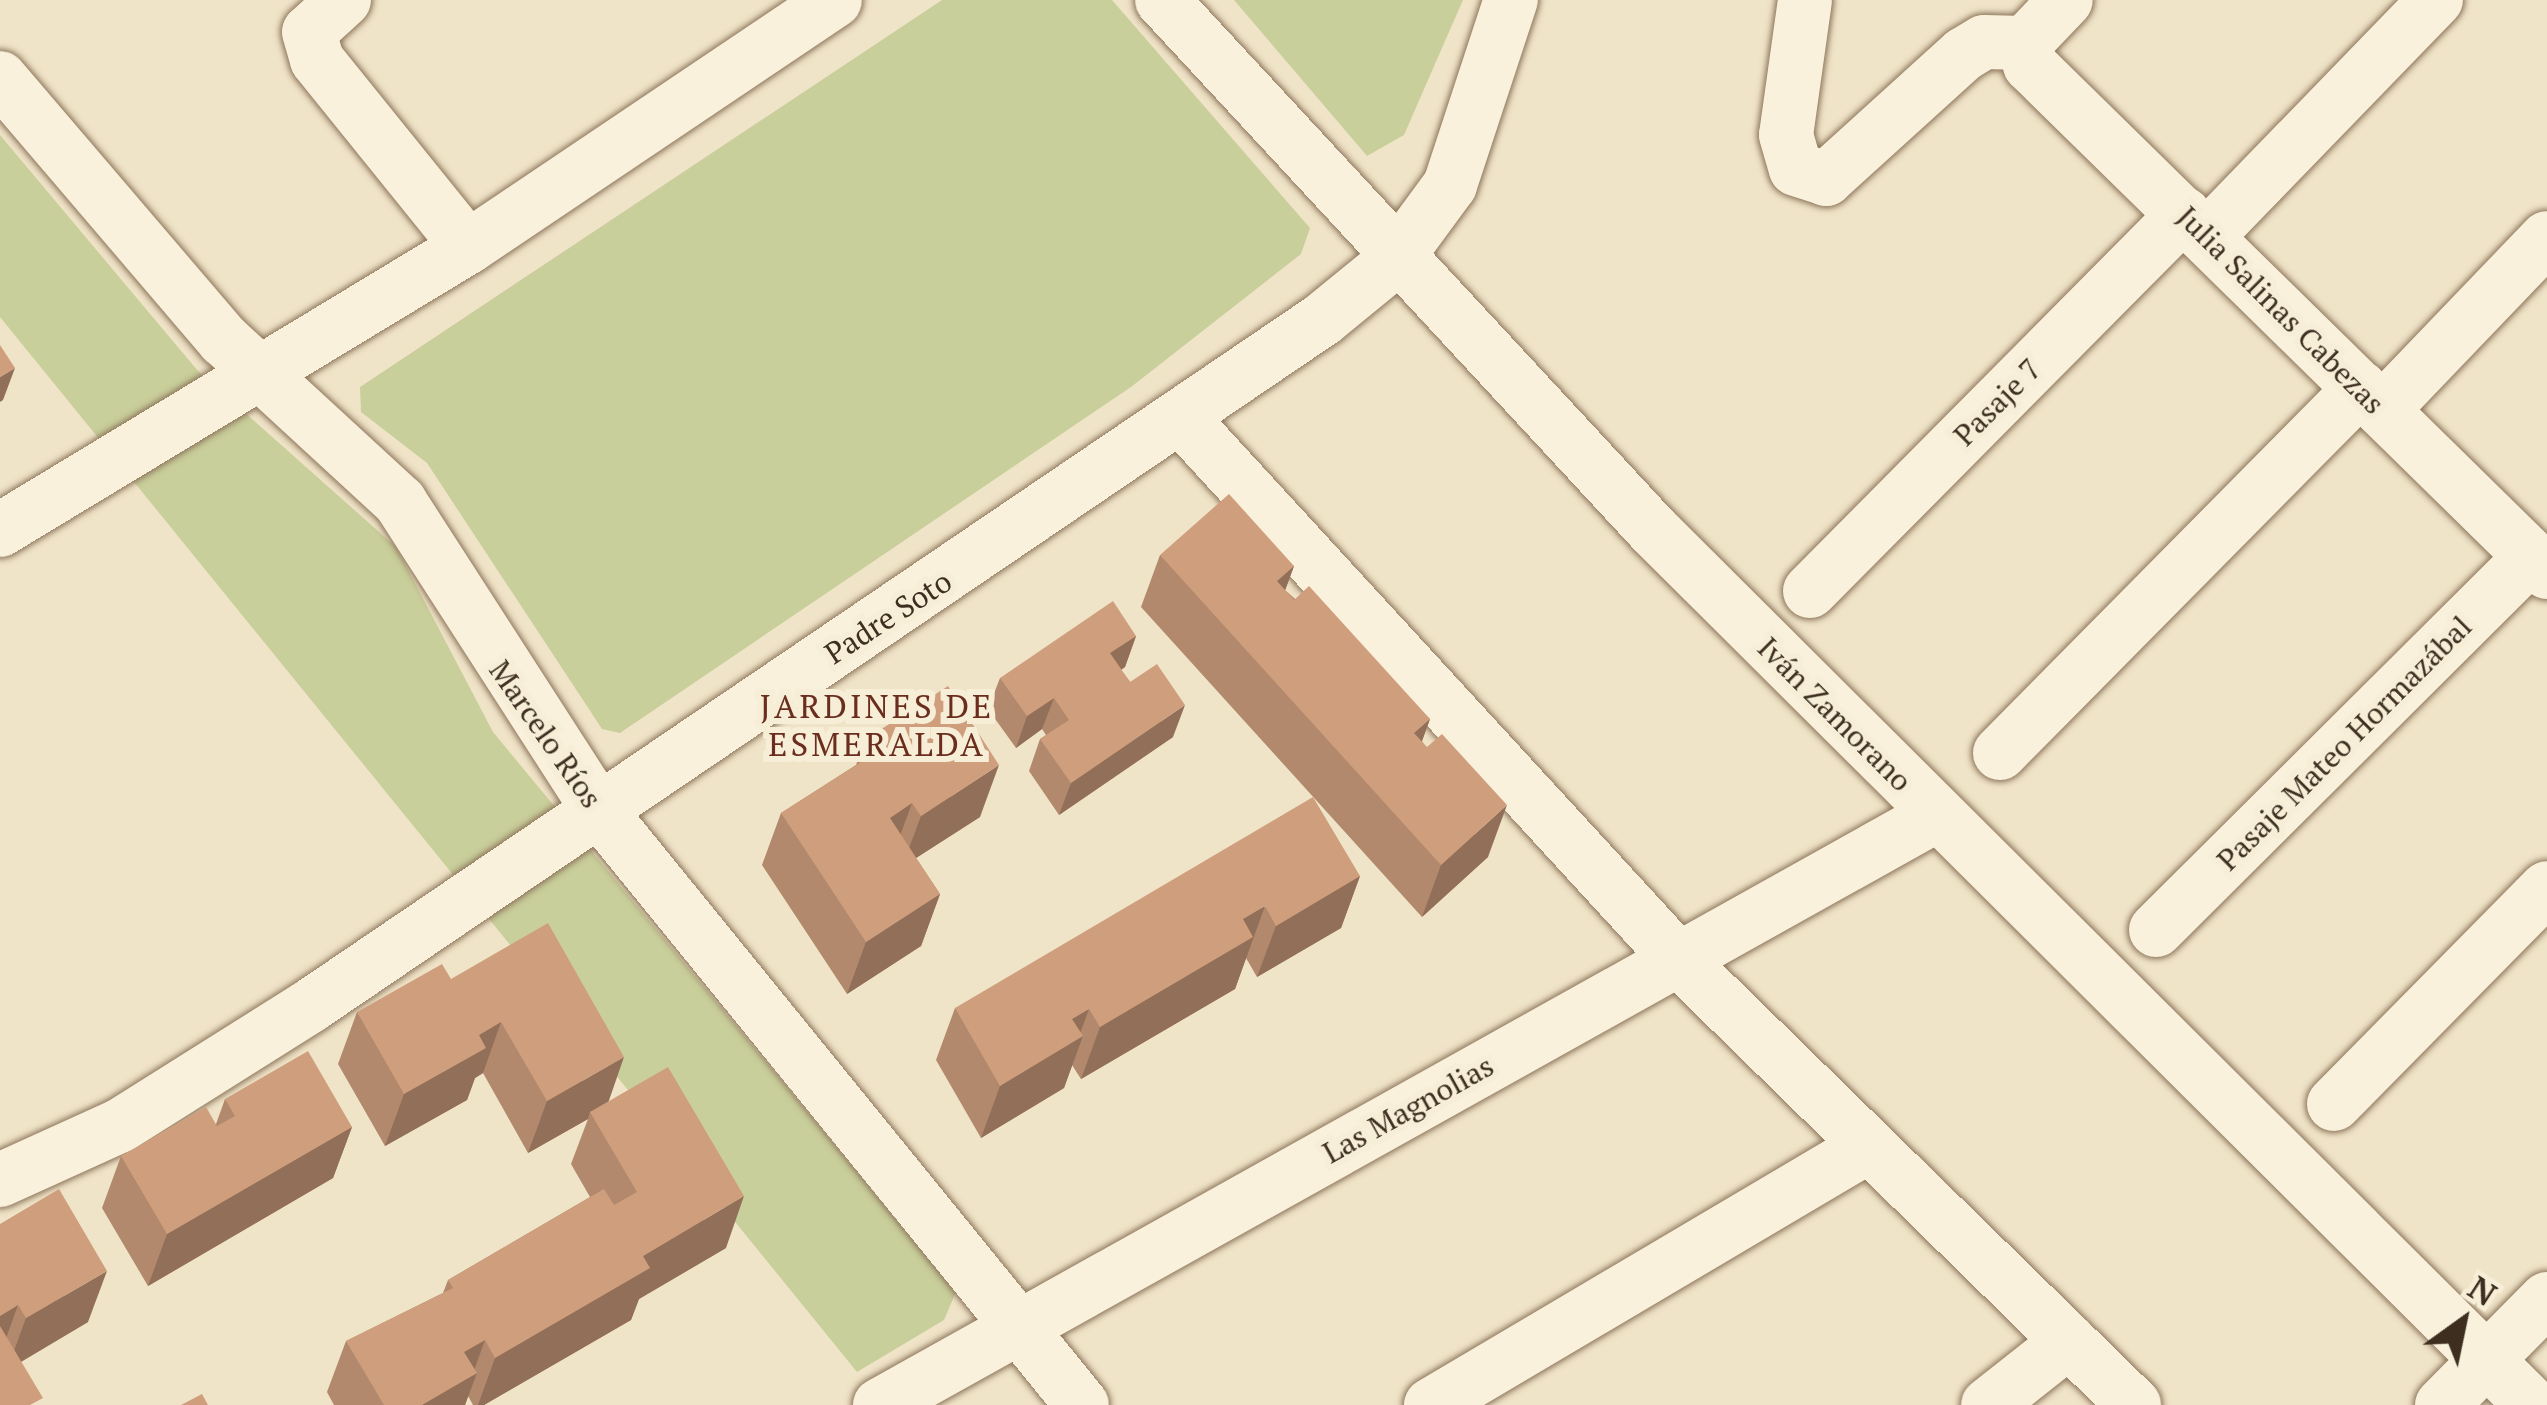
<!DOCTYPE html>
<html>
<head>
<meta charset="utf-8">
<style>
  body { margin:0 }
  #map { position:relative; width:2547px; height:1405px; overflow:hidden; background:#f0e4c8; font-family:"PT Serif",serif }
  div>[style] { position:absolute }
  .green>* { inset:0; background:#c9cf9b }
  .roads { filter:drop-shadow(0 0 3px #8d765c) drop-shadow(0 0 3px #8d765c) }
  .street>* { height:54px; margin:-27px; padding:0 27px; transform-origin:27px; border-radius:27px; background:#faf1dc }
  .wall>* { inset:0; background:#b2896c }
  .shaded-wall>* { inset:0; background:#916f58 }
  .building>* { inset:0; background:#cf9f7d }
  span { translate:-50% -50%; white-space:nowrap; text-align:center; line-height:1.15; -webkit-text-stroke:12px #f7eed8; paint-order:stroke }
  .street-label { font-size:30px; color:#3d2e20 }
  .neighbourhood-label { font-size:33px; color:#6b2e1e; letter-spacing:3px }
  .north { position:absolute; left:2403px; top:1261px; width:120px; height:120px; -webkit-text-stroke:9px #f7eed8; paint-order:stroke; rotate:33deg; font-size:33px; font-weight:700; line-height:48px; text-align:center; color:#3d2e20 }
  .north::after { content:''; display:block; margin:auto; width:42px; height:54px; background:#3d2e20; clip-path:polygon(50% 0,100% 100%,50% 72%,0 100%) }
</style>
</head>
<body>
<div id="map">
  <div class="green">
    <div style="clip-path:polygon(942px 0,1112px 0,1310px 228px,1301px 254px,1131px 387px,620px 733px,602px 729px,427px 463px,361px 412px,360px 387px)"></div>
    <div style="clip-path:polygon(1234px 0,1463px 0,1404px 135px,1367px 156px)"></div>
    <div style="clip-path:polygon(0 135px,198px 371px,396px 547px,493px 732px,956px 1292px,944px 1320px,857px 1372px,0 317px)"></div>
  </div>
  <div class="roads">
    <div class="street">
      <div style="left:344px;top:0;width:47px;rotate:137.6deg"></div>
      <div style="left:309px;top:32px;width:29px;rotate:74deg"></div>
      <div style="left:317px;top:60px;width:240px;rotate:51.1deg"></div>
      <div style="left:1162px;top:0;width:722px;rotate:47.19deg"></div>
      <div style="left:1653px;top:530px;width:1240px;rotate:44.87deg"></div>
      <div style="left:1805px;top:0;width:136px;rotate:98deg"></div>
      <div style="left:1786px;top:135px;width:35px;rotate:74deg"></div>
      <div style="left:1796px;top:169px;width:32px;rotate:18deg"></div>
      <div style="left:1826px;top:179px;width:186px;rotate:-42.2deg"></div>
      <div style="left:1964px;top:54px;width:23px;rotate:-31deg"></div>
      <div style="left:1984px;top:42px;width:41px;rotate:1.4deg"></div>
      <div style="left:2025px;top:43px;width:59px;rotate:-46.4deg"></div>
      <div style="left:2025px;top:43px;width:23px;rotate:77deg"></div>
      <div style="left:2030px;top:65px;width:724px;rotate:44.44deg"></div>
      <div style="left:0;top:78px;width:345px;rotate:49.5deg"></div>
      <div style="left:224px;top:340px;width:239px;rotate:42.6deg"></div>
      <div style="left:400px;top:502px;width:364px;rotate:57.2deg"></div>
      <div style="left:597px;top:808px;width:769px;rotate:50.91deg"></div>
      <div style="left:2207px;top:236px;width:329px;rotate:-45.9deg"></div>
      <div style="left:2382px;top:410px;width:238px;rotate:-46.2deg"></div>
      <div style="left:1184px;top:421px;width:730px;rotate:47.44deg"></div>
      <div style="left:1678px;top:959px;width:638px;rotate:44.36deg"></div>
      <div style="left:0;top:530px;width:547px;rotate:-31.16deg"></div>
      <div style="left:468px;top:247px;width:442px;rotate:-33.9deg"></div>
      <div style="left:1810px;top:591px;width:531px;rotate:-45.23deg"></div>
      <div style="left:2000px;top:753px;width:513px;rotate:-45.32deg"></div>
      <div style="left:2156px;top:930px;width:529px;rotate:-44.85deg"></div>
      <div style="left:2334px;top:1104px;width:303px;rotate:-45.4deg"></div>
      <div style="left:0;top:1180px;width:133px;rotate:-24.4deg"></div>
      <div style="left:121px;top:1125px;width:223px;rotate:-32.2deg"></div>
      <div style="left:310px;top:1006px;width:1224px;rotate:-34.14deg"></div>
      <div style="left:1323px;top:319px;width:93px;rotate:-39.3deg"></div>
      <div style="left:1395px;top:260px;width:93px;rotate:-53.7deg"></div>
      <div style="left:1450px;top:185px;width:195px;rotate:-71.8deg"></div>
      <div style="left:880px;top:1405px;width:1211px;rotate:-29.17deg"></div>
      <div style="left:1431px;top:1405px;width:509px;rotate:-30.6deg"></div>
      <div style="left:1988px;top:1405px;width:103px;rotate:-38.3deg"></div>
      <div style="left:2442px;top:1405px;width:149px;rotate:-45.3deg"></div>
    </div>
  </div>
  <div class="wall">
    <div style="clip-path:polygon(1160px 555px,1294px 566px,1285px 590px,1430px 719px,1422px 741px,1488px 857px,1422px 917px,1141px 607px)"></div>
    <div style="clip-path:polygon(1136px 636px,1125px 667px,1121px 670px,1173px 737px,1059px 815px,1029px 771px,1040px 739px,1046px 735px,1042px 729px,1016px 748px,988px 709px,1000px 678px)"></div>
    <div style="clip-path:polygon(866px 739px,980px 817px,916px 858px,940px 894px,921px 946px,847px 994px,762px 865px,781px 813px,856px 765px)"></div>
    <div style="clip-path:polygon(1360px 876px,1341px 928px,1257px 977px,1246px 958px,1235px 989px,1081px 1079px,1072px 1065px,1064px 1088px,981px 1138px,936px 1060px,955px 1008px)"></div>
    <div style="clip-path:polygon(451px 979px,608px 1102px,726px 1248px,639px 1299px,631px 1320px,484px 1405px,473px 1405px,468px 1396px,465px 1405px,334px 1405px,327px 1392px,346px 1341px,443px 1293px,448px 1280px,590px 1197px,571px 1164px,588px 1119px,528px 1153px,483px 1073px,475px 1078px,467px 1100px,385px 1146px,338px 1064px,357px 1012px)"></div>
    <div style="clip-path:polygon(225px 1099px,352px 1127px,333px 1178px,148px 1286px,102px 1208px,121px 1156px,216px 1124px)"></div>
    <div style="clip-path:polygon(0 1224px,88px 1322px,21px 1362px,0 1405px)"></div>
  </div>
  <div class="shaded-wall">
    <div style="clip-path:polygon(15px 368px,3px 400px,0 402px,0 377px)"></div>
    <div style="clip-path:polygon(1294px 566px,1275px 618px,1277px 581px)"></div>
    <div style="clip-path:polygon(1136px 636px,1125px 667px,1098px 685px,1110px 653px)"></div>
    <div style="clip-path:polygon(1054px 698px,1042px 729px,1016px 748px,1027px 716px)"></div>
    <div style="clip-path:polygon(1185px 705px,1173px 737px,1059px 815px,1071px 783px)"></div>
    <div style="clip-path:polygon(1430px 719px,1411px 771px,1414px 733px)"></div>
    <div style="clip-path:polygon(999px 765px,980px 817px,902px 867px,921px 816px)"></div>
    <div style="clip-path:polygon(912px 803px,893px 855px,890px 818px)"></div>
    <div style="clip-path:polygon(1507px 805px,1488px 857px,1422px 917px,1441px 865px)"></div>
    <div style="clip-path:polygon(1360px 876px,1341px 928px,1257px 977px,1276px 926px)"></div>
    <div style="clip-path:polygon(940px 894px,921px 946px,847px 994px,866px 942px)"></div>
    <div style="clip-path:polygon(1265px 906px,1235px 989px,1081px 1079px,1100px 1027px,1243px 919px)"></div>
    <div style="clip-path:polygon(1089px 1009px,1078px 1039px,1083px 1036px,1064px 1088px,981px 1138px,1000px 1086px,1072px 1019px)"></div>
    <div style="clip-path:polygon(501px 1022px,483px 1073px,475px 1078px,467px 1100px,385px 1146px,404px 1094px,479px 1035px)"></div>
    <div style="clip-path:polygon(624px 1057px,606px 1109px,590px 1112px,588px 1119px,528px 1153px,547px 1101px)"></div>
    <div style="clip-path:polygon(352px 1127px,333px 1178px,148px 1286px,167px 1234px)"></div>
    <div style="clip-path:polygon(744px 1196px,726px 1248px,639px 1299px,631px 1320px,484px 1405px,478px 1405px,495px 1358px,643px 1256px)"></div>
    <div style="clip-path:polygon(107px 1271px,88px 1322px,7px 1370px,26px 1318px)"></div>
    <div style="clip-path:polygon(18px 1305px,0 1355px,0 1316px)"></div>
    <div style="clip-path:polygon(485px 1340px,472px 1376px,477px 1373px,465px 1405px,422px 1405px,464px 1352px)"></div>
  </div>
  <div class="building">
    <div style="clip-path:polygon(0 345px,15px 368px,0 377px)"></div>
    <div style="clip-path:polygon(1229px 494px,1294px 566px,1277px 581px,1294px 600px,1309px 586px,1430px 719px,1414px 733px,1427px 747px,1442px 734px,1507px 805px,1441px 865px,1160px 555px)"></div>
    <div style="clip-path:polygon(1113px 601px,1136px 636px,1110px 653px,1130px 682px,1157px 664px,1185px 705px,1071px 783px,1040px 739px,1069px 720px,1054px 698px,1027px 716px,1000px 678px)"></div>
    <div style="clip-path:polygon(948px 686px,999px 765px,921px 816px,912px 803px,890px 818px,940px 894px,866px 942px,781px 813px,875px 753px,866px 739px)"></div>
    <div style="clip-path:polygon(1313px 797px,1360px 876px,1276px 926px,1265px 906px,1243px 919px,1253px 937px,1100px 1027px,1089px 1009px,1072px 1019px,1083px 1036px,1000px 1086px,955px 1008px)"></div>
    <div style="clip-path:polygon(548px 923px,624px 1057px,547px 1101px,501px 1022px,479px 1035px,486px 1048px,404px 1094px,357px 1012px,442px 964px,451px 979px)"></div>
    <div style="clip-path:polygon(308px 1051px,352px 1127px,167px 1234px,121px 1156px,206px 1107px,217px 1126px,235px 1116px,225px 1099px)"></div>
    <div style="clip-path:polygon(668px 1067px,744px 1196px,643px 1256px,650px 1268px,495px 1358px,485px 1340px,464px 1352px,477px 1373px,422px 1405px,384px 1405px,346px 1341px,453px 1288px,448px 1280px,604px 1189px,614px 1205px,637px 1192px,590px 1112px)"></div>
    <div style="clip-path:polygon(59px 1189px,107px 1271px,26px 1318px,18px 1305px,0 1316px,0 1224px)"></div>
    <div style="clip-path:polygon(0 1326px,43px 1398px,30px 1405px,0 1405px)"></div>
    <div style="clip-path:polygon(202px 1394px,208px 1405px,181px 1405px)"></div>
  </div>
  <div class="street-label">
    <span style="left:2281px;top:310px;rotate:45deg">Julia Salinas Cabezas</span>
    <span style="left:1997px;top:402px;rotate:-45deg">Pasaje 7</span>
    <span style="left:888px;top:617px;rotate:-33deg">Padre Soto</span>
    <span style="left:1835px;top:714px;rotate:45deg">Iván Zamorano</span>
    <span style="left:546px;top:734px;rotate:55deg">Marcelo Ríos</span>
    <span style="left:2344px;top:743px;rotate:-45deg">Pasaje Mateo Hormazábal</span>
    <span style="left:1408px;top:1109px;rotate:-29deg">Las Magnolias</span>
  </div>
  <div class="neighbourhood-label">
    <span style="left:877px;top:725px">JARDINES DE<br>ESMERALDA</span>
  </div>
  <div class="north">N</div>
</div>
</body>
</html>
